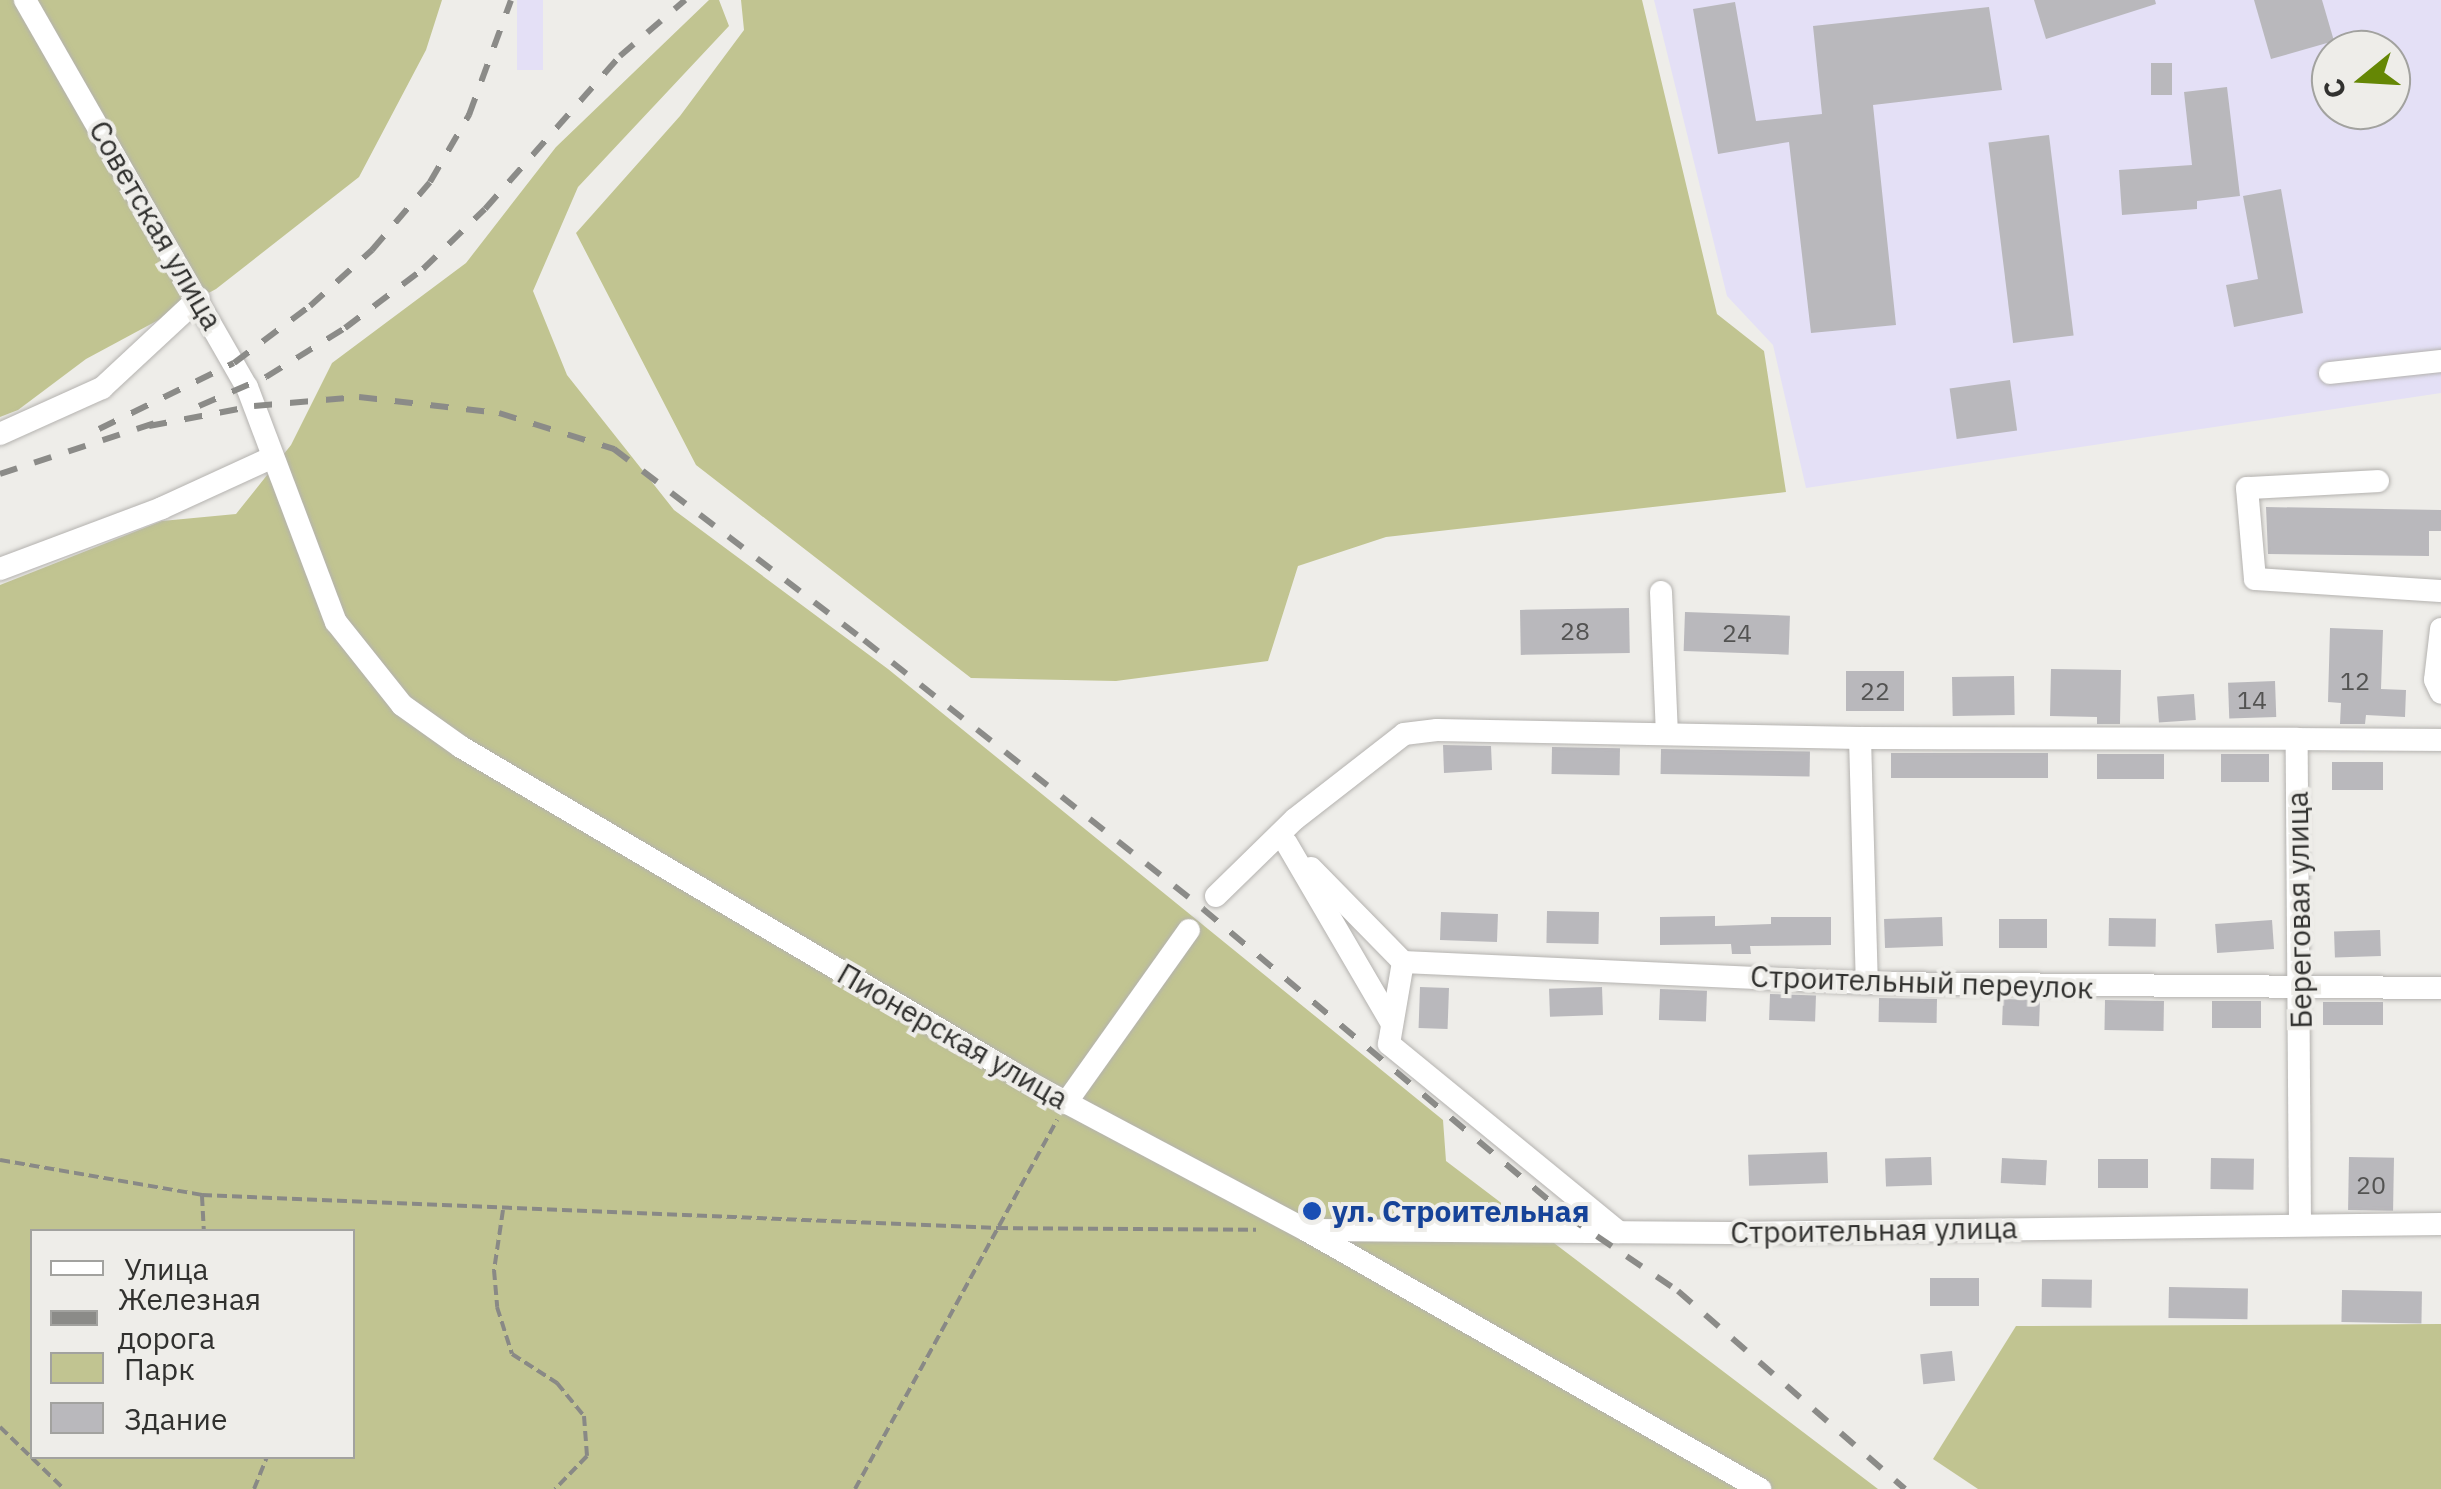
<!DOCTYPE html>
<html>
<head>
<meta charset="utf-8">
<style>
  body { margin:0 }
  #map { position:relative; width:2441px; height:1489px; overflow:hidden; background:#eeede9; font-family:"IBM Plex Sans",sans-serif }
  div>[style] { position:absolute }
  .industrial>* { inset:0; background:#e4e0f6; transform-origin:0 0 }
  .green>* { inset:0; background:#c1c491 }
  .building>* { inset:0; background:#b9b8bc; transform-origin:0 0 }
  .path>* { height:4px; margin-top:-2px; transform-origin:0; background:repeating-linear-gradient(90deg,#898986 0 10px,transparent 0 15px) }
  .roads { filter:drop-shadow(0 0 2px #b4b2af) drop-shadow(0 0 2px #b4b2af) }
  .minor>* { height:22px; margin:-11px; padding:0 11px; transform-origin:11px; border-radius:11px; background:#fff }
  .rail>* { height:6px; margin-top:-3px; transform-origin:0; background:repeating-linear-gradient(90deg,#8b8b88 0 18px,transparent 0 36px) }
  .dots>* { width:28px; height:28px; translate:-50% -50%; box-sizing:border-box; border:5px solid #eeede9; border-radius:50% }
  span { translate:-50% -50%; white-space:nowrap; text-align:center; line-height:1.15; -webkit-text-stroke:8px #eeede9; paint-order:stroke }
  .number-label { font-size:25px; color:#535352 }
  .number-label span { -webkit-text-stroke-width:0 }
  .street-label { font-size:30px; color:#31312f }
  .transit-label { font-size:30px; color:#164399; font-weight:700 }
  .left { translate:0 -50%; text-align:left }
  .legend { position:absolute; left:30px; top:1229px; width:325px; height:230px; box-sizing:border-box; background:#eeede9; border:2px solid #a2a29f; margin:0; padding:12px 18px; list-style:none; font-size:30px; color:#31312f }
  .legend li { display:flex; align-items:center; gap:20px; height:50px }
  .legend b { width:50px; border:2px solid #a2a29f }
  .north { position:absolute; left:2311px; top:30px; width:100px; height:100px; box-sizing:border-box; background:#eeede9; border:2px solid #a2a29f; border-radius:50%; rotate:252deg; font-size:28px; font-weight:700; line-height:40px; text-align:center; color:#31312f }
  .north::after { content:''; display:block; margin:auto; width:35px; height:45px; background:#658705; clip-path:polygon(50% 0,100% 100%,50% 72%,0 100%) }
</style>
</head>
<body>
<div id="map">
  <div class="industrial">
    <div style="left:517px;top:0;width:26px;height:70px"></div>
    <div style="clip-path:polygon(evenodd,1654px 0,2441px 0,2441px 393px,1806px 488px,1773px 345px,1727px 296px,1654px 0,2331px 50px,2391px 50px,2391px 110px,2331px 110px,2331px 50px)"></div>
  </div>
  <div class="green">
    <div style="clip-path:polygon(0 0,442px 0,426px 50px,359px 177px,216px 289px,86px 359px,18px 410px,0 417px)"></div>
    <div style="clip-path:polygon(evenodd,709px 0,719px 0,729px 26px,578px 187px,533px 291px,567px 375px,674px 510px,888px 669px,1443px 1120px,1446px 1161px,1878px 1489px,0 1489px,0 585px,162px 521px,236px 514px,291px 445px,332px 363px,466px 263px,556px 147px,709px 0,32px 1232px,352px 1232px,352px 1456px,32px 1456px,32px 1232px)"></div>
    <div style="clip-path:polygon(741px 0,1642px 0,1717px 314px,1764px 351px,1786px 492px,1386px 537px,1298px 566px,1268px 661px,1116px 681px,971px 678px,696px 465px,576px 233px,680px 116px,744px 30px)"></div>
    <div style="clip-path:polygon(2441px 1324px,2441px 1489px,1978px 1489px,1933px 1459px,2016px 1326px)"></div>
  </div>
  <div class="building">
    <div style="clip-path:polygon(2034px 0,2155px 0,2156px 4px,2046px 39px)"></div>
    <div style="clip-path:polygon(2254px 0,2322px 0,2334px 41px,2271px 59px)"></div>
    <div style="clip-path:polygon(1735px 2px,1756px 121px,1822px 114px,1813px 26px,1989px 7px,2002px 90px,1873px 105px,1896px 325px,1811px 333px,1789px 142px,1718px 154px,1693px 9px)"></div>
    <div style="left:2151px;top:63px;width:21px;height:32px"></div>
    <div style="clip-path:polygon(2227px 87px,2240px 196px,2197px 201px,2197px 209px,2122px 215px,2119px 170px,2192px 165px,2184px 92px)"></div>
    <div style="left:2049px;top:135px;width:202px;height:61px;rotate:83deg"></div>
    <div style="clip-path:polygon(2281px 189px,2303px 313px,2234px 327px,2226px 285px,2258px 279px,2243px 196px)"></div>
    <div style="left:2010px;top:380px;width:51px;height:61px;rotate:82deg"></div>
    <div style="clip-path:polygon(2266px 507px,2441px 510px,2441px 531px,2429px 531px,2429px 556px,2268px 554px)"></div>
    <div style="left:1629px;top:608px;width:45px;height:109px;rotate:89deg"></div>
    <div style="left:1685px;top:612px;width:105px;height:39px;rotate:2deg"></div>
    <div style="clip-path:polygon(2330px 628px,2383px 630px,2381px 689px,2406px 690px,2405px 717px,2366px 715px,2365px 724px,2340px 724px,2341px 703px,2328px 702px)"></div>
    <div style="clip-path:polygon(2051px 669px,2121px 670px,2120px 724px,2097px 724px,2097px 717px,2050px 716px)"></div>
    <div style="left:1846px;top:671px;width:58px;height:40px"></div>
    <div style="left:2014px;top:676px;width:39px;height:62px;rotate:89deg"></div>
    <div style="left:2275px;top:681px;width:36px;height:47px;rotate:88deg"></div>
    <div style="left:2194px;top:694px;width:26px;height:37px;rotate:86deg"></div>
    <div style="clip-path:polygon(1443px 745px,1491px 746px,1492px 770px,1444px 773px)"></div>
    <div style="left:1552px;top:747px;width:68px;height:27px;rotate:1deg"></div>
    <div style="left:1661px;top:749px;width:149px;height:25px;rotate:1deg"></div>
    <div style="left:1891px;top:753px;width:157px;height:25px"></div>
    <div style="left:2097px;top:754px;width:67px;height:25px"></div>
    <div style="left:2221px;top:754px;width:48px;height:28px"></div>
    <div style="left:2332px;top:762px;width:51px;height:28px"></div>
    <div style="left:1547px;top:911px;width:52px;height:32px;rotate:1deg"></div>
    <div style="left:1441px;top:912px;width:57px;height:28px;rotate:2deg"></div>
    <div style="clip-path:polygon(1715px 916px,1715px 926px,1771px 924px,1771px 917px,1831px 917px,1831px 945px,1750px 946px,1751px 954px,1732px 954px,1731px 944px,1660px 945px,1660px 917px)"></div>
    <div style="left:1942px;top:917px;width:29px;height:58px;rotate:88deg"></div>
    <div style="left:2109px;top:918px;width:47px;height:28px;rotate:1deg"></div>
    <div style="left:1999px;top:919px;width:48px;height:29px"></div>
    <div style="left:2272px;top:920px;width:29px;height:57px;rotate:86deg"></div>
    <div style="left:2380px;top:930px;width:26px;height:46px;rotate:88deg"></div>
    <div style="left:1420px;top:987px;width:29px;height:41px;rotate:2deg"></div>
    <div style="left:1602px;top:987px;width:28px;height:53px;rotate:88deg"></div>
    <div style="left:1660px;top:989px;width:47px;height:31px;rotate:2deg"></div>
    <div style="left:1770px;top:994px;width:46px;height:26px;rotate:2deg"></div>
    <div style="left:1879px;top:998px;width:58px;height:24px;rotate:1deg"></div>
    <div style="left:2003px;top:999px;width:37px;height:26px;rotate:2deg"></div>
    <div style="left:2105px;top:1000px;width:59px;height:30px;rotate:1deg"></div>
    <div style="left:2212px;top:1001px;width:49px;height:27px"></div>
    <div style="left:2323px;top:1002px;width:60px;height:23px"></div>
    <div style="left:1827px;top:1152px;width:31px;height:79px;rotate:88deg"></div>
    <div style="left:1931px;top:1157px;width:28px;height:46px;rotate:88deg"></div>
    <div style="left:2349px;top:1157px;width:45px;height:53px;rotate:1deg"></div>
    <div style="left:2002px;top:1158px;width:45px;height:25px;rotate:3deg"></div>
    <div style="left:2211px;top:1158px;width:43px;height:31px;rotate:1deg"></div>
    <div style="left:2098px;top:1159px;width:50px;height:29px"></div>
    <div style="left:1930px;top:1278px;width:49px;height:28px"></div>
    <div style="left:2042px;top:1279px;width:50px;height:28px;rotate:1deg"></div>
    <div style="left:2169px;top:1287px;width:79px;height:31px;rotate:1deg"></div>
    <div style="left:2342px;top:1290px;width:80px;height:32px;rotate:1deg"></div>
    <div style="left:1952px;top:1351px;width:30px;height:32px;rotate:84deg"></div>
  </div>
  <div class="path">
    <div style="left:0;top:1160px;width:205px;rotate:9.8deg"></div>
    <div style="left:202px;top:1195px;width:797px;rotate:2.37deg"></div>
    <div style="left:998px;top:1228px;width:258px;rotate:0.4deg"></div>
    <div style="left:202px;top:1196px;width:36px;rotate:87deg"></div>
    <div style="left:503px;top:1210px;width:61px;rotate:98.5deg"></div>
    <div style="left:494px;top:1270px;width:37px;rotate:85deg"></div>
    <div style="left:497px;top:1307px;width:49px;rotate:72.3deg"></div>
    <div style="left:512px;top:1354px;width:54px;rotate:32.8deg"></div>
    <div style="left:557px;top:1383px;width:43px;rotate:50.7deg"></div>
    <div style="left:584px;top:1416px;width:40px;rotate:85.7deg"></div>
    <div style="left:587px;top:1456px;width:46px;rotate:134.1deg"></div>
    <div style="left:0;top:1427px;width:89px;rotate:44.1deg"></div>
    <div style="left:254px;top:1489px;width:35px;rotate:-68deg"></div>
    <div style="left:855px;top:1489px;width:421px;rotate:-61.3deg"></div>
  </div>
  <div class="roads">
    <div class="minor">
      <div style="left:25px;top:0;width:446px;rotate:60.2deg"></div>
      <div style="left:247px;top:387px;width:251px;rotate:69.3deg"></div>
      <div style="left:336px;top:622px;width:106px;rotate:51.5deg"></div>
      <div style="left:402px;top:705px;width:72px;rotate:35.4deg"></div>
      <div style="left:461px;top:747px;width:671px;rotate:30.54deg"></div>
      <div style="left:1039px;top:1088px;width:302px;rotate:28deg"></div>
      <div style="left:1306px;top:1230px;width:523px;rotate:29.7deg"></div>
      <div style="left:2330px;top:373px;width:112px;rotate:-6.2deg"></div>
      <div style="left:0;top:434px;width:112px;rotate:-24.3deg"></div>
      <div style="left:102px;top:388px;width:132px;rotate:-42.9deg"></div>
      <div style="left:2378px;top:481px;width:131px;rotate:176.9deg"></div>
      <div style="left:2247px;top:488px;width:91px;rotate:85deg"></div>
      <div style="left:2255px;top:579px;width:186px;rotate:3.7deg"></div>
      <div style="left:0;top:569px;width:173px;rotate:-20.6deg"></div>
      <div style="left:162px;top:508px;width:122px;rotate:-24.7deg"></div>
      <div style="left:1661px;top:592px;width:142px;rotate:87.6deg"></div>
      <div style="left:2441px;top:629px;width:51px;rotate:96.7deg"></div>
      <div style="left:2435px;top:680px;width:14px;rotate:65deg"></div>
      <div style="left:1860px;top:738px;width:245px;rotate:88.4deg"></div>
      <div style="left:1287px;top:844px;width:208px;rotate:59.7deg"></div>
      <div style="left:1311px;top:868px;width:132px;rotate:45.6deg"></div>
      <div style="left:1216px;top:896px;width:110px;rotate:-44.3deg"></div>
      <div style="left:1295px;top:819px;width:138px;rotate:-37.9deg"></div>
      <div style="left:1404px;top:734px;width:33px;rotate:-7deg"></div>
      <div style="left:1437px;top:730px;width:423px;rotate:1.1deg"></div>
      <div style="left:1860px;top:738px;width:437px;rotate:0.1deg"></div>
      <div style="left:1403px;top:962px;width:464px;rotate:2.6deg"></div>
      <div style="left:1867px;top:983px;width:574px;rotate:0.5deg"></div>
      <div style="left:1403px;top:962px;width:83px;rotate:99.7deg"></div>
      <div style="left:1389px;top:1044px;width:297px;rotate:39.3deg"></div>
      <div style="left:1066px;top:1103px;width:212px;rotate:-54.6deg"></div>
      <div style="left:2300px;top:1225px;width:486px;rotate:-90.4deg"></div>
      <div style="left:2297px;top:739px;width:144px;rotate:0.4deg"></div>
      <div style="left:1310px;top:1230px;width:419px;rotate:0.4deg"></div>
      <div style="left:1729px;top:1233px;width:712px;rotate:-0.72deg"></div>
    </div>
  </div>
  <div class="rail">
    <div style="left:199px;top:406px;width:73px;rotate:-23.4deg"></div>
    <div style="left:266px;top:377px;width:93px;rotate:-31.8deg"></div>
    <div style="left:345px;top:328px;width:98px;rotate:-37.1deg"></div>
    <div style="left:423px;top:269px;width:86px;rotate:-44.1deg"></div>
    <div style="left:485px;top:209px;width:204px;rotate:-48.6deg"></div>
    <div style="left:620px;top:56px;width:86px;rotate:-40.7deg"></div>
    <div style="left:149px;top:426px;width:107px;rotate:-10.8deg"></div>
    <div style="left:254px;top:406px;width:105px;rotate:-4.9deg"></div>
    <div style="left:359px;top:397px;width:141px;rotate:6.5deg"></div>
    <div style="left:499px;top:413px;width:121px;rotate:17.4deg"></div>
    <div style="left:614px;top:449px;width:315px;rotate:37.4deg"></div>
    <div style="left:864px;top:640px;width:433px;rotate:38.4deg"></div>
    <div style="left:1203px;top:909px;width:476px;rotate:40.1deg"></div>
    <div style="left:1567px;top:1216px;width:134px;rotate:34deg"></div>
    <div style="left:1678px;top:1291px;width:301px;rotate:41.1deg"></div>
    <div style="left:99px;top:429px;width:150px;rotate:-26.1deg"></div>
    <div style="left:234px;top:363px;width:95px;rotate:-36.9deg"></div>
    <div style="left:310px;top:306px;width:84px;rotate:-42.1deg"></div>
    <div style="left:372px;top:250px;width:89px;rotate:-49.5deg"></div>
    <div style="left:430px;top:182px;width:78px;rotate:-59.8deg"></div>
    <div style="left:469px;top:115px;width:122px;rotate:-69.9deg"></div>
    <div style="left:0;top:474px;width:169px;rotate:-18.2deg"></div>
  </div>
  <div class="dots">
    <div style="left:1312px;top:1211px;background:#1a4fb4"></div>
  </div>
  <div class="number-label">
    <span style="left:1575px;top:631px">28</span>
    <span style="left:1737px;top:633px">24</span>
    <span style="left:2355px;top:681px">12</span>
    <span style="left:1875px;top:691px">22</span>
    <span style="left:2252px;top:700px">14</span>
    <span style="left:2371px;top:1185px">20</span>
  </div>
  <div class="street-label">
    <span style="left:156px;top:225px;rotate:60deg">Советская улица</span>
    <span style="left:2299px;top:910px;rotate:-91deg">Береговая улица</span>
    <span style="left:1922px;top:982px;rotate:2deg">Строительный переулок</span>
    <span style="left:953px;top:1036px;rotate:30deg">Пионерская улица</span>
    <span style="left:1874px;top:1230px;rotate:-1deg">Строительная улица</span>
  </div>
  <div class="transit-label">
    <span class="left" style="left:1332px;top:1211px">ул. Строительная</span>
  </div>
  <ul class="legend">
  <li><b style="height:12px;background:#fff"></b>Улица</li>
  <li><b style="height:12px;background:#8b8b88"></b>Железная дорога</li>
  <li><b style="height:28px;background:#c1c491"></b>Парк</li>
  <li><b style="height:28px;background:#b9b8bc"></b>Здание</li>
  </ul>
  <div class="north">С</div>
</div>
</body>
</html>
